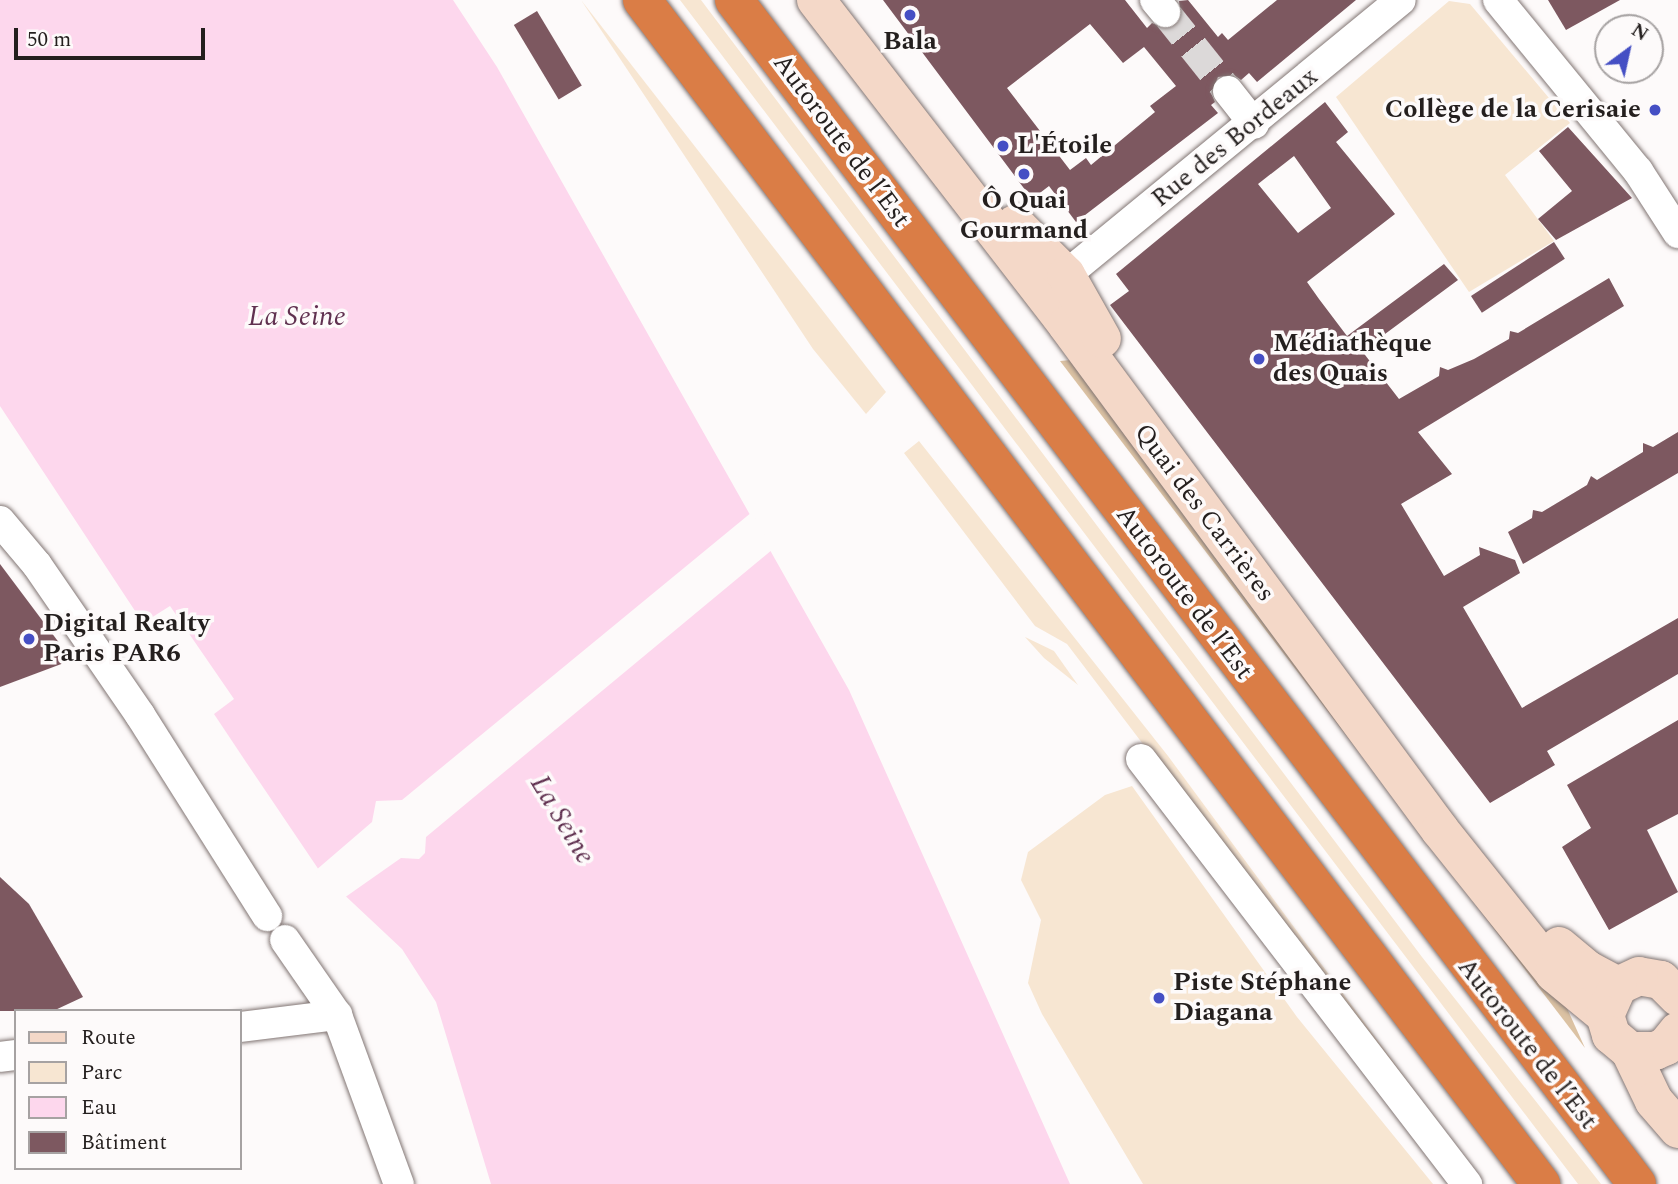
<!DOCTYPE html>
<html>
<head>
<meta charset="utf-8">
<style>
  body { margin:0 }
  #map { position:relative; width:1678px; height:1184px; overflow:hidden; background:#fdfafa; font-family:Spectral,serif }
  div>[style] { position:absolute }
  .green>* { inset:0; background:#f7e6d2 }
  .forest>* { inset:0; background:#dbc2a3 }
  .water>* { inset:0; background:#fdd7ed }
  .pier>* { inset:0; background:#fdfafa }
  .building>* { inset:0; background:#7d5860; transform-origin:0 0 }
  .minor-tunnel>* { height:30px; margin-top:-15px; transform-origin:0; background:repeating-linear-gradient(90deg,#dcd9d9 0 30px,transparent 0 45px) }
  .roads { filter:drop-shadow(0 0 2px #827674) drop-shadow(0 0 2px #827674) }
  .minor>* { height:30px; margin:-15px; padding:0 15px; transform-origin:15px; border-radius:15px; background:#fff }
  .secondary>* { height:38px; margin:-19px; padding:0 19px; transform-origin:19px; border-radius:19px; background:#f4d8c8 }
  .motorway>* { height:38px; margin:-19px; padding:0 19px; transform-origin:19px; border-radius:19px; background:#da7d46 }
  .dots>* { width:19px; height:19px; translate:-50% -50%; box-sizing:border-box; border:4px solid #fdfafa; border-radius:50% }
  span { translate:-50% -50%; white-space:nowrap; text-align:center; line-height:1.15; -webkit-text-stroke:7px #fdfafa; paint-order:stroke }
  .poi-label { font-size:26px; color:#241f1e; font-weight:700 }
  .right { translate:-100% -50%; text-align:right }
  .left { translate:0 -50%; text-align:left }
  .street-label { font-size:26px; color:#241f1e }
  .water-label { font-size:28px; color:#603150; font-style:italic }
  .legend { position:absolute; left:14px; top:1009px; width:228px; height:161px; box-sizing:border-box; background:#fdfafa; border:2px solid #a6a2a2; margin:0; padding:9px 12px; list-style:none; font-size:21px; color:#241f1e }
  .legend li { display:flex; align-items:center; gap:14px; height:35px }
  .legend b { width:35px; border:2px solid #a6a2a2 }
  .north { position:absolute; left:1594px; top:14px; width:70px; height:70px; box-sizing:border-box; background:#fdfafa; border:2px solid #a6a2a2; border-radius:50%; rotate:33deg; font-size:19px; font-weight:700; line-height:28px; text-align:center; color:#241f1e }
  .north::after { content:''; display:block; margin:auto; width:24px; height:32px; background:#454fc4; clip-path:polygon(50% 0,100% 100%,50% 72%,0 100%) }
  .scale { position:absolute; left:14px; top:28px; width:191px; height:32px; box-sizing:border-box; border:4px solid #241f1e; border-top:0; padding-left:9px; font-size:21px; line-height:24px; white-space:nowrap; color:#241f1e; -webkit-text-stroke:5px #fdfafa; paint-order:stroke }
</style>
</head>
<body>
<div id="map">
  <div class="green">
    <div style="clip-path:polygon(581px 0,886px 392px,866px 414px,813px 349px)"></div>
    <div style="clip-path:polygon(680px 0,701px 0,1422px 957px,1601px 1184px,1578px 1184px)"></div>
    <div style="clip-path:polygon(1449px 1px,1470px 4px,1570px 123px,1505px 175px,1554px 241px,1469px 292px,1336px 97px)"></div>
    <div style="clip-path:polygon(919px 441px,1168px 756px,1465px 1159px,1388px 1067px,1067px 644px,1035px 626px,904px 453px)"></div>
    <div style="clip-path:polygon(1025px 637px,1054px 651px,1078px 685px,1044px 658px)"></div>
    <div style="clip-path:polygon(1132px 786px,1297px 1017px,1433px 1184px,1143px 1184px,1042px 1014px,1028px 983px,1041px 920px,1021px 880px,1028px 852px,1105px 795px)"></div>
  </div>
  <div class="forest">
    <div style="clip-path:polygon(1071px 360px,1547px 964px,1585px 1048px,1060px 361px)"></div>
  </div>
  <div class="water">
    <div style="clip-path:polygon(0 0,453px 0,497px 67px,849px 690px,1070px 1184px,491px 1184px,436px 1002px,402px 949px,321px 873px,246px 762px,214px 714px,234px 699px,170px 606px,143px 623px,0 406px)"></div>
  </div>
  <div class="pier">
    <div style="clip-path:polygon(752px 512px,773px 549px,426px 837px,425px 853px,419px 859px,401px 858px,344px 898px,318px 875px,315px 871px,372px 822px,376px 801px,402px 800px)"></div>
  </div>
  <div class="building">
    <div style="clip-path:polygon(evenodd,883px 0,1125px 0,1147px 28px,1152px 23px,1167px 29px,1181px 19px,1179px 1px,1188px 0,1218px 37px,1222px 33px,1228px 40px,1277px 0,1356px 0,1257px 82px,1249px 73px,1241px 80px,1234px 75px,1218px 77px,1211px 93px,1215px 102px,1211px 105px,1218px 113px,1076px 222px,1049px 186px,1032px 199px,883px 0,1090px 24px,1123px 63px,1144px 47px,1176px 86px,1150px 106px,1155px 112px,1091px 165px,1086px 158px,1070px 170px,1007px 88px,1090px 24px)"></div>
    <div style="clip-path:polygon(1548px 0,1620px 0,1566px 30px)"></div>
    <div style="left:537px;top:11px;width:87px;height:27px;rotate:59deg"></div>
    <div style="clip-path:polygon(evenodd,1325px 102px,1348px 132px,1336px 142px,1395px 214px,1307px 282px,1319px 299px,1347px 336px,1444px 264px,1458px 280px,1362px 351px,1399px 399px,1439px 376px,1440px 367px,1448px 370px,1474px 359px,1509px 339px,1510px 331px,1518px 333px,1609px 278px,1624px 306px,1418px 432px,1452px 474px,1401px 504px,1444px 576px,1480px 555px,1479px 547px,1515px 560px,1520px 573px,1463px 607px,1522px 708px,1678px 618px,1678px 674px,1547px 751px,1555px 765px,1490px 803px,1110px 305px,1129px 291px,1116px 274px,1325px 102px,1294px 156px,1331px 208px,1298px 233px,1258px 184px,1294px 156px)"></div>
    <div style="clip-path:polygon(1568px 127px,1632px 198px,1556px 240px,1538px 219px,1572px 191px,1539px 151px)"></div>
    <div style="left:1554px;top:242px;width:20px;height:99px;rotate:57deg"></div>
    <div style="clip-path:polygon(1678px 432px,1678px 473px,1523px 564px,1508px 532px,1532px 518px,1533px 510px,1542px 512px,1587px 485px,1591px 476px,1597px 480px,1643px 452px,1643px 443px,1653px 447px)"></div>
    <div style="clip-path:polygon(0 564px,72px 660px,0 687px)"></div>
    <div style="clip-path:polygon(1678px 720px,1678px 814px,1647px 830px,1678px 892px,1609px 930px,1562px 847px,1591px 828px,1567px 785px)"></div>
    <div style="clip-path:polygon(0 877px,29px 904px,83px 997px,53px 1011px,0 1011px)"></div>
  </div>
  <div class="minor-tunnel">
    <div style="left:1165px;top:12px;width:101px;rotate:51.4deg"></div>
  </div>
  <div class="roads">
    <div class="minor">
      <div style="left:1155px;top:0;width:16px;rotate:50deg"></div>
      <div style="left:1498px;top:0;width:221px;rotate:50.7deg"></div>
      <div style="left:1638px;top:171px;width:74px;rotate:57.2deg"></div>
      <div style="left:1228px;top:91px;width:42px;rotate:51.8deg"></div>
      <div style="left:1066px;top:275px;width:433px;rotate:-39.4deg"></div>
      <div style="left:0;top:521px;width:57px;rotate:49.9deg"></div>
      <div style="left:37px;top:565px;width:182px;rotate:55.5deg"></div>
      <div style="left:140px;top:715px;width:238px;rotate:57.7deg"></div>
      <div style="left:1141px;top:759px;width:536px;rotate:52.51deg"></div>
      <div style="left:285px;top:940px;width:91px;rotate:55.3deg"></div>
      <div style="left:337px;top:1015px;width:180px;rotate:69.9deg"></div>
      <div style="left:240px;top:1027px;width:98px;rotate:-7.1deg"></div>
      <div style="left:0;top:1057px;width:16px;rotate:-7deg"></div>
    </div>
    <div class="secondary">
      <div style="left:816px;top:0;width:411px;rotate:52.3deg"></div>
      <div style="left:1067px;top:325px;width:628px;rotate:53.55deg"></div>
      <div style="left:1440px;top:830px;width:183px;rotate:51.4deg"></div>
      <div style="left:1554px;top:973px;width:66px;rotate:39.5deg"></div>
      <div style="left:1015px;top:224px;width:72px;rotate:45deg"></div>
      <div style="left:1066px;top:275px;width:73px;rotate:60.6deg"></div>
      <div style="left:1559px;top:946px;width:38px;rotate:40deg"></div>
      <div style="left:1588px;top:970px;width:34px;rotate:28deg"></div>
      <div style="left:1678px;top:997px;width:24px;rotate:-135deg"></div>
      <div style="left:1661px;top:980px;width:22px;rotate:-170deg"></div>
      <div style="left:1639px;top:976px;width:23px;rotate:155deg"></div>
      <div style="left:1618px;top:986px;width:32px;rotate:114deg"></div>
      <div style="left:1605px;top:1015px;width:21px;rotate:73deg"></div>
      <div style="left:1611px;top:1035px;width:25px;rotate:40deg"></div>
      <div style="left:1630px;top:1051px;width:25px"></div>
      <div style="left:1655px;top:1051px;width:12px;rotate:-24deg"></div>
      <div style="left:1666px;top:1046px;width:19px;rotate:-51deg"></div>
      <div style="left:1630px;top:1051px;width:55px;rotate:64.4deg"></div>
      <div style="left:1654px;top:1101px;width:37px;rotate:49deg"></div>
    </div>
    <div class="motorway">
      <div style="left:642px;top:0;width:1487px;rotate:52.79deg"></div>
      <div style="left:734px;top:0;width:1489px;rotate:52.67deg"></div>
    </div>
  </div>
  <div class="dots">
    <div style="left:910px;top:15px;background:#454fc4"></div>
    <div style="left:1655px;top:110px;background:#454fc4"></div>
    <div style="left:1003px;top:146px;background:#454fc4"></div>
    <div style="left:1024px;top:174px;background:#454fc4"></div>
    <div style="left:1259px;top:359px;background:#454fc4"></div>
    <div style="left:29px;top:639px;background:#454fc4"></div>
    <div style="left:1159px;top:998px;background:#454fc4"></div>
  </div>
  <div class="poi-label">
    <span style="left:910px;top:42px">Bala</span>
    <span class="right" style="left:1641px;top:110px">Collège de la Cerisaie</span>
    <span class="left" style="left:1017px;top:146px">L'Étoile</span>
    <span style="left:1024px;top:216px">Ô Quai<br>Gourmand</span>
    <span class="left" style="left:1273px;top:359px">Médiathèque<br>des Quais</span>
    <span class="left" style="left:43px;top:639px">Digital Realty<br>Paris PAR6</span>
    <span class="left" style="left:1173px;top:998px">Piste Stéphane<br>Diagana</span>
  </div>
  <div class="street-label">
    <span style="left:1235px;top:138px;rotate:-39deg">Rue des Bordeaux</span>
    <span style="left:841px;top:141px;rotate:53deg">Autoroute de l’Est</span>
    <span style="left:1204px;top:513px;rotate:53deg">Quai des Carrières</span>
    <span style="left:1184px;top:593px;rotate:53deg">Autoroute de l’Est</span>
    <span style="left:1527px;top:1044px;rotate:52deg">Autoroute de l’Est</span>
  </div>
  <div class="water-label">
    <span style="left:297px;top:317px">La Seine</span>
    <span style="left:562px;top:820px;rotate:59deg">La Seine</span>
  </div>
  <ul class="legend">
  <li><b style="height:9px;background:#f4d8c8"></b>Route</li>
  <li><b style="height:19px;background:#f7e6d2"></b>Parc</li>
  <li><b style="height:19px;background:#fdd7ed"></b>Eau</li>
  <li><b style="height:19px;background:#7d5860"></b>Bâtiment</li>
  </ul>
  <div class="north">N</div>
  <div class="scale">50 m</div>
</div>
</body>
</html>
